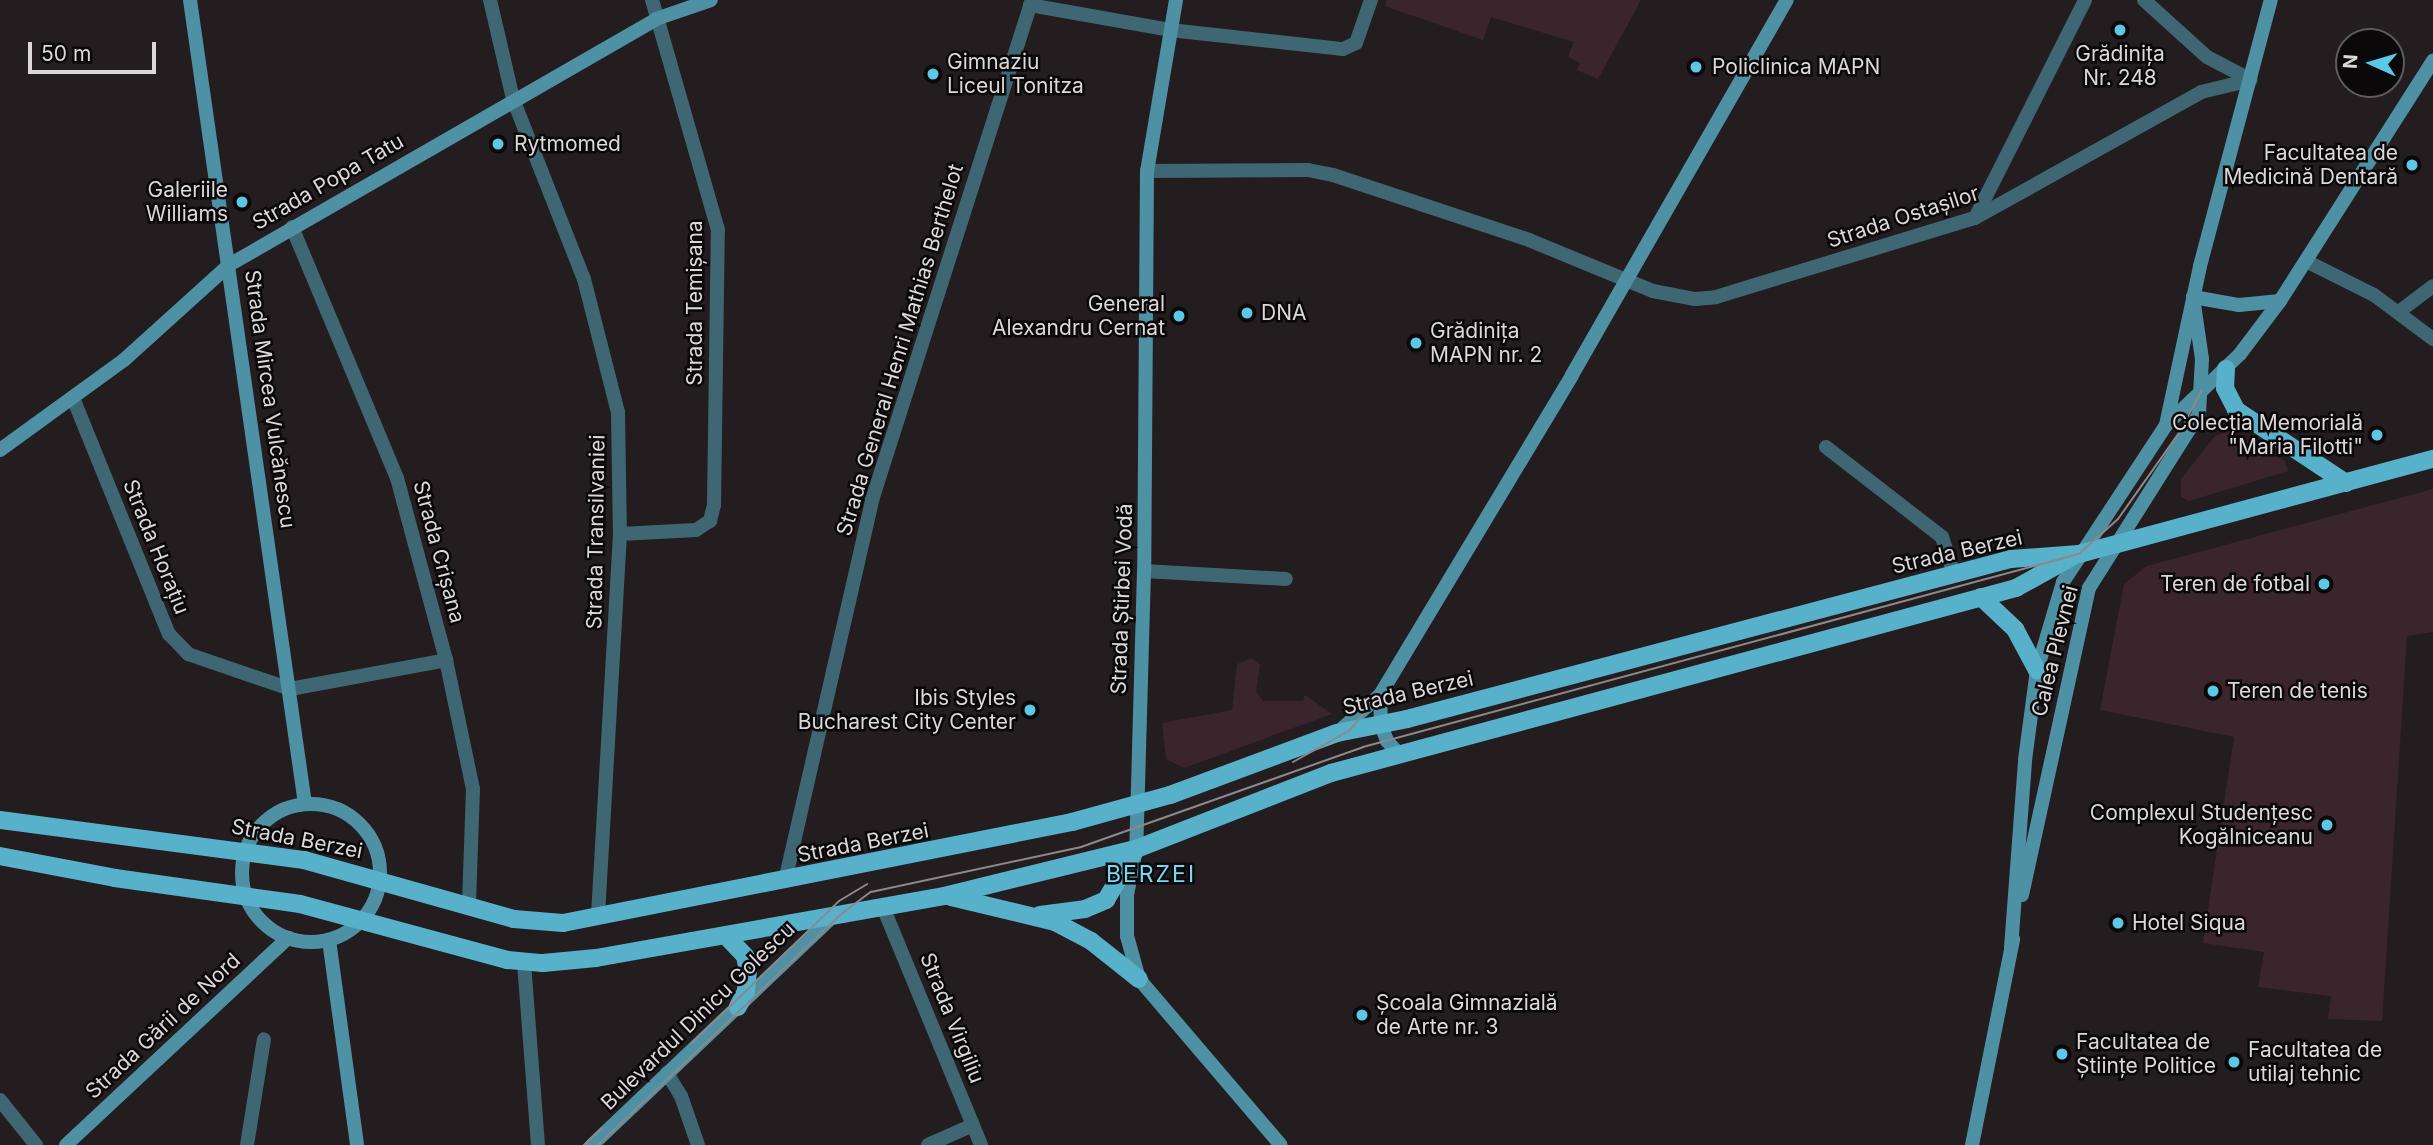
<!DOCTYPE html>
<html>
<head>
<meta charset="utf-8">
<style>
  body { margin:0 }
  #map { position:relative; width:2433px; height:1145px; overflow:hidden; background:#231d1f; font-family:Inter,sans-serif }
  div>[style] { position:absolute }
  .green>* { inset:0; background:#3b252c }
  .street>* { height:14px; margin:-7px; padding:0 7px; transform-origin:7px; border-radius:7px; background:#3f6773 }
  .secondary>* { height:14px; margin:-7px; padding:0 7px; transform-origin:7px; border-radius:7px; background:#4e91a4 }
  .secondary>.ring { margin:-7px; padding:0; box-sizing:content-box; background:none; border:14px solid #4e91a4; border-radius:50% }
  .primary>* { height:18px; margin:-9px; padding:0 9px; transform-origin:9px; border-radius:9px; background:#58b1ca }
  .tram>* { height:2px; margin:-1px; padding:0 1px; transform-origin:1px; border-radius:1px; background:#8d888a }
  .dots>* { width:19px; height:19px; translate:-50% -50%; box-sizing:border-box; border:4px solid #0a0809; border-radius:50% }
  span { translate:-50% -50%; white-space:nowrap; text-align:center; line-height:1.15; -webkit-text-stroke:5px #0a0809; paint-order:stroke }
  .poi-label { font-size:21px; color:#dcd7d9 }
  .left { translate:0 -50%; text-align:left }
  .right { translate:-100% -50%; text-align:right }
  .street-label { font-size:21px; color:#dcd7d9 }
  .neighbourhood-label { font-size:23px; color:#76d8f4; letter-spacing:2px }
  .north { position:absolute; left:2335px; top:28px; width:70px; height:70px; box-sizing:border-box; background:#0a0809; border:2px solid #5e5b5c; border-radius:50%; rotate:274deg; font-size:19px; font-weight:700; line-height:28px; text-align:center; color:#dcd7d9 }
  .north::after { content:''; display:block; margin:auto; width:24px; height:32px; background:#5ac8e6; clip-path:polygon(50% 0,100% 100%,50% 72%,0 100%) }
  .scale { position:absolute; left:28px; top:42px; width:128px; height:32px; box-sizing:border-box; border:4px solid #dcd7d9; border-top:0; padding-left:9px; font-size:21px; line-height:24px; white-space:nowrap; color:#dcd7d9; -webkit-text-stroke:5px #0a0809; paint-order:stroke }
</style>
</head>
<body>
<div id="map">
  <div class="green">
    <div style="clip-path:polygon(1387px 0,1641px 0,1598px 79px,1577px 70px,1580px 63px,1568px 57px,1574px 42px,1491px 17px,1483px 40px,1385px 6px)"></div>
    <div style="clip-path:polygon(2230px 431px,2285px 461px,2288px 471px,2189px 501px,2181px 497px,2181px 479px,2215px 436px)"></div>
    <div style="clip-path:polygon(2433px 489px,2433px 632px,2407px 636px,2382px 1021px,2328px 1019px,2331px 996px,2258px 987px,2264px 952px,2203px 943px,2234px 737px,2100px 710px,2124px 584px,2147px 566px)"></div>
    <div style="clip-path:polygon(1252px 658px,1260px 665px,1256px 691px,1263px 701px,1303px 701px,1305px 695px,1332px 714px,1184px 768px,1166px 759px,1162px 723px,1232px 710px,1237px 664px)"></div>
  </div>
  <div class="street">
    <div style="left:490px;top:0;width:102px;rotate:76.9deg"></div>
    <div style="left:513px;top:99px;width:193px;rotate:68.5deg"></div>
    <div style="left:584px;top:279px;width:137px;rotate:75.7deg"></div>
    <div style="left:618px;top:412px;width:122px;rotate:89.1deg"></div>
    <div style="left:620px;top:534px;width:384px;rotate:93.3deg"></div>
    <div style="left:2144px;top:0;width:85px;rotate:42.1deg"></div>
    <div style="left:2207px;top:57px;width:47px;rotate:27.6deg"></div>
    <div style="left:1030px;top:5px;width:142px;rotate:10.1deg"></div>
    <div style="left:1170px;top:30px;width:174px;rotate:6.3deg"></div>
    <div style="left:1343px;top:49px;width:14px;rotate:-25deg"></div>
    <div style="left:1356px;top:43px;width:46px;rotate:-70.8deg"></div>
    <div style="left:1147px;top:171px;width:161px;rotate:-0.4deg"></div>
    <div style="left:1308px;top:170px;width:25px;rotate:11deg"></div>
    <div style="left:1333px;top:175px;width:206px;rotate:18.3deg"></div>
    <div style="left:1529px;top:240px;width:134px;rotate:22.4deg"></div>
    <div style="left:1653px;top:291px;width:43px;rotate:10.8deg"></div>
    <div style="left:1695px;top:299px;width:21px;rotate:-5deg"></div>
    <div style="left:1716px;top:297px;width:271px;rotate:-17deg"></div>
    <div style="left:1975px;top:218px;width:259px;rotate:-29.1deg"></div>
    <div style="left:2201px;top:92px;width:51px;rotate:-13.5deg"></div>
    <div style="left:1975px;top:218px;width:244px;rotate:-63.2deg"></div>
    <div style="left:292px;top:227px;width:272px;rotate:67.3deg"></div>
    <div style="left:397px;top:478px;width:188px;rotate:74.9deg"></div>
    <div style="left:446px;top:660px;width:132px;rotate:78.2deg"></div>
    <div style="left:473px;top:789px;width:117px;rotate:92deg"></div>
    <div style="left:2306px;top:261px;width:76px;rotate:26.6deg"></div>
    <div style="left:2374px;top:295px;width:74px;rotate:36.7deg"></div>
    <div style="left:2400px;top:311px;width:41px;rotate:-37.1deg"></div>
    <div style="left:73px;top:398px;width:255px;rotate:67.9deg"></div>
    <div style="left:169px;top:634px;width:28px;rotate:46deg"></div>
    <div style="left:188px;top:654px;width:108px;rotate:18.9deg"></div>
    <div style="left:290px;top:689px;width:159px;rotate:-10.5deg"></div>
    <div style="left:1826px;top:447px;width:147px;rotate:37.8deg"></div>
    <div style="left:1942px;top:537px;width:38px;rotate:72deg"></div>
    <div style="left:620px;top:534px;width:76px;rotate:-3deg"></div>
    <div style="left:696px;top:530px;width:17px;rotate:-33deg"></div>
    <div style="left:710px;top:521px;width:16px;rotate:-76deg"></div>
    <div style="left:714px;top:505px;width:275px;rotate:-89.2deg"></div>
    <div style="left:718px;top:230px;width:239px;rotate:-106deg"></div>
    <div style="left:1144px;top:571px;width:142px;rotate:3.2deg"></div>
    <div style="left:785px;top:881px;width:391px;rotate:-77.1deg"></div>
    <div style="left:872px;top:500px;width:525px;rotate:-72.26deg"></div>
    <div style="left:883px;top:907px;width:257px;rotate:67.6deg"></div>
    <div style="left:524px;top:963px;width:183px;rotate:85.6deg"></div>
    <div style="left:667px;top:1073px;width:27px;rotate:59deg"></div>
    <div style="left:681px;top:1096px;width:52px;rotate:70.9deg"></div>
    <div style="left:0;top:1100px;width:58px;rotate:51.3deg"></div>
    <div style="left:247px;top:1145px;width:107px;rotate:-80.9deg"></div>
    <div style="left:928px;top:1145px;width:49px;rotate:-24deg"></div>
  </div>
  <div class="secondary">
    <div style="left:190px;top:0;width:812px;rotate:81.86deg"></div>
    <div style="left:1176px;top:0;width:173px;rotate:99.6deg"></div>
    <div style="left:1147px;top:171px;width:400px;rotate:90.4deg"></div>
    <div style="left:1144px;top:571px;width:278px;rotate:91.6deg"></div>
    <div style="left:1136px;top:849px;width:47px;rotate:101.1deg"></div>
    <div style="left:1127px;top:895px;width:41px;rotate:90deg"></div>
    <div style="left:1127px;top:936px;width:45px;rotate:74.4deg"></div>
    <div style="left:1139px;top:979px;width:218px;rotate:49.5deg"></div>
    <div style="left:2193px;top:297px;width:47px;rotate:9.9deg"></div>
    <div style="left:2239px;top:305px;width:41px;rotate:-5.6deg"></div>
    <div style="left:2166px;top:425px;width:163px;rotate:-77.9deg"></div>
    <div style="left:2200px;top:266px;width:275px;rotate:-75.1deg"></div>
    <div style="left:0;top:450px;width:153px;rotate:-36deg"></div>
    <div style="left:124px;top:360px;width:142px;rotate:-42.1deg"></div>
    <div style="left:229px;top:265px;width:493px;rotate:-29.9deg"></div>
    <div style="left:656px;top:19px;width:58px;rotate:-19.1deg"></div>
    <div style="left:1380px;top:695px;width:30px;rotate:88deg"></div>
    <div style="left:1381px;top:725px;width:17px;rotate:69deg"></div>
    <div style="left:1387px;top:741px;width:18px;rotate:47deg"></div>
    <div style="left:1337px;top:733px;width:57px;rotate:-41.5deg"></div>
    <div style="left:1380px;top:695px;width:373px;rotate:-59deg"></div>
    <div style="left:1572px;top:375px;width:432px;rotate:-60.2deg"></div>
    <div class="ring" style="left:242px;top:804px;width:124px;height:124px"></div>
    <div style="left:2022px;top:895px;width:314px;rotate:-77.7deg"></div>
    <div style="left:2089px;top:588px;width:206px;rotate:-57.7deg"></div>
    <div style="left:2199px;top:414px;width:55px;rotate:-86.9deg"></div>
    <div style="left:2202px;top:359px;width:63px;rotate:-98.3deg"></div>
    <div style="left:329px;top:940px;width:207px;rotate:82.2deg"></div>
    <div style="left:2011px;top:948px;width:189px;rotate:-85.7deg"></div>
    <div style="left:2025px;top:760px;width:91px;rotate:-82.4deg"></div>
    <div style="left:2037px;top:670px;width:92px;rotate:-73.5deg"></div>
    <div style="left:2063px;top:582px;width:188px;rotate:-56.7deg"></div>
    <div style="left:2166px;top:425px;width:103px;rotate:-43.8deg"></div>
    <div style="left:2240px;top:354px;width:66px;rotate:-53deg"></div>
    <div style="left:2280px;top:301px;width:285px;rotate:-57.5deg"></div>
    <div style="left:66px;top:1145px;width:304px;rotate:-43deg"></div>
    <div style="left:592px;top:1145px;width:331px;rotate:-43.5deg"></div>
    <div style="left:1972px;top:1145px;width:210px;rotate:-78.7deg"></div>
  </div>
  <div class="primary">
    <div style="left:2226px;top:369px;width:19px;rotate:93deg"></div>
    <div style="left:2225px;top:388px;width:25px;rotate:63deg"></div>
    <div style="left:2236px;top:410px;width:132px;rotate:33.6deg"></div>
    <div style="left:1981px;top:597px;width:47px;rotate:43.3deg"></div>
    <div style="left:2015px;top:629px;width:47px;rotate:61.8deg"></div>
    <div style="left:0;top:820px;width:307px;rotate:7.5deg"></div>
    <div style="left:304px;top:860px;width:218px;rotate:15.7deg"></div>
    <div style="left:514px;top:919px;width:49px;rotate:4.7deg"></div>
    <div style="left:563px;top:923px;width:519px;rotate:-11.22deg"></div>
    <div style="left:1072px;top:822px;width:102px;rotate:-15.4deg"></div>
    <div style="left:1170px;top:795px;width:178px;rotate:-20.4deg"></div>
    <div style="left:1337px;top:733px;width:71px;rotate:-11.3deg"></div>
    <div style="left:1407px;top:719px;width:625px;rotate:-14.84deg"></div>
    <div style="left:2011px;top:559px;width:68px;rotate:-4.2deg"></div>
    <div style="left:2079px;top:554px;width:39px;rotate:-15deg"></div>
    <div style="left:2117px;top:544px;width:327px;rotate:-15.1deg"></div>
    <div style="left:0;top:856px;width:117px;rotate:10.8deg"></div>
    <div style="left:115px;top:878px;width:187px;rotate:8deg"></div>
    <div style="left:300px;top:904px;width:214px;rotate:15.1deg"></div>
    <div style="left:507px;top:960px;width:36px;rotate:5deg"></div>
    <div style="left:543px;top:963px;width:53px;rotate:-5.4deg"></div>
    <div style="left:596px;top:958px;width:353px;rotate:-10.1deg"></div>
    <div style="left:944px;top:896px;width:198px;rotate:-13.8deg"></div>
    <div style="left:1136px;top:849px;width:209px;rotate:-21.3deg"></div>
    <div style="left:1331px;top:773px;width:710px;rotate:-15.11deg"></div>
    <div style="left:2016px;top:588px;width:64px;rotate:-29deg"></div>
    <div style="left:951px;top:897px;width:107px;rotate:13.5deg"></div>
    <div style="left:1055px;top:922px;width:41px;rotate:27.8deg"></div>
    <div style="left:1091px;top:941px;width:61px;rotate:38.4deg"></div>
    <div style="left:1040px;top:915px;width:45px;rotate:-7.6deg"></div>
    <div style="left:1085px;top:909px;width:23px;rotate:-23deg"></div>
    <div style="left:1106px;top:900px;width:59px;rotate:-59.5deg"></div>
    <div style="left:726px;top:936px;width:28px;rotate:46deg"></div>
    <div style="left:745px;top:956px;width:15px;rotate:79deg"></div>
    <div style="left:748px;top:971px;width:20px;rotate:96deg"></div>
    <div style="left:746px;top:991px;width:18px;rotate:117deg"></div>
  </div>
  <div class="tram">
    <div style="left:1293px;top:762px;width:64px;rotate:-29deg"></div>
    <div style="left:1349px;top:731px;width:48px;rotate:-49.3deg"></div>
    <div style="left:691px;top:1044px;width:206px;rotate:-44deg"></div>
    <div style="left:839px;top:901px;width:33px;rotate:-31deg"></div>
    <div style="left:584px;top:1145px;width:25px;rotate:-43deg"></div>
    <div style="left:598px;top:1145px;width:334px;rotate:-43.5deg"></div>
    <div style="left:840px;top:915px;width:39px;rotate:-37deg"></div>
    <div style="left:871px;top:892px;width:215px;rotate:-12.1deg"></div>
    <div style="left:1081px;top:847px;width:299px;rotate:-19.5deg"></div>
    <div style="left:1363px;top:747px;width:742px;rotate:-15.09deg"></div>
    <div style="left:2079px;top:554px;width:52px;rotate:-41.9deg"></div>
    <div style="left:2118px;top:519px;width:105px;rotate:-54.7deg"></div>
    <div style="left:2179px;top:433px;width:49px;rotate:-61.9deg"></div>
  </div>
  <div class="dots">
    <div style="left:2120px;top:30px;background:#5ac8e6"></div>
    <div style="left:1696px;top:67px;background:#5ac8e6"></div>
    <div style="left:933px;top:74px;background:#5ac8e6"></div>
    <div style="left:498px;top:144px;background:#5ac8e6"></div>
    <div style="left:2412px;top:165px;background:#5ac8e6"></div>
    <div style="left:242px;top:202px;background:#5ac8e6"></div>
    <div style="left:1247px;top:313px;background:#5ac8e6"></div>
    <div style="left:1179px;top:316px;background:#5ac8e6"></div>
    <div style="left:1416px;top:343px;background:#5ac8e6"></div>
    <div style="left:2377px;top:435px;background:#5ac8e6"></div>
    <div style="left:2324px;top:584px;background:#5ac8e6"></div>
    <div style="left:2213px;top:691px;background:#5ac8e6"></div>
    <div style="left:1030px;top:710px;background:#5ac8e6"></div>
    <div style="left:2327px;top:825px;background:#5ac8e6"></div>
    <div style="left:2118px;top:923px;background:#5ac8e6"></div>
    <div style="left:1362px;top:1015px;background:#5ac8e6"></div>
    <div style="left:2062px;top:1054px;background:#5ac8e6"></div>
    <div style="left:2234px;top:1062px;background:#5ac8e6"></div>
  </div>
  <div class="poi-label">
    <span style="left:2120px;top:66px">Grădinița<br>Nr. 248</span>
    <span class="left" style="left:947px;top:74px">Gimnaziu<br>Liceul Tonitza</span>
    <span class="left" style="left:1712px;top:67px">Policlinica MAPN</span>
    <span class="left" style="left:514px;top:144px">Rytmomed</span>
    <span class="right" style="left:2398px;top:165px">Facultatea de<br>Medicină Dentară</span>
    <span class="right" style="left:228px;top:202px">Galeriile<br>Williams</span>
    <span class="right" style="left:1165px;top:316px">General<br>Alexandru Cernat</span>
    <span class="left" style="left:1261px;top:313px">DNA</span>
    <span class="left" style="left:1430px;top:343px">Grădinița<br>MAPN nr. 2</span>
    <span class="right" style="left:2363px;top:435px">Colecția Memorială<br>"Maria Filotti"</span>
    <span class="right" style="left:2310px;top:584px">Teren de fotbal</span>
    <span class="left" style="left:2227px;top:691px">Teren de tenis</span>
    <span class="right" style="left:1016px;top:710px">Ibis Styles<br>Bucharest City Center</span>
    <span class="right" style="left:2313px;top:825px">Complexul Studențesc<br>Kogălniceanu</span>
    <span class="left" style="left:2132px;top:923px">Hotel Siqua</span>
    <span class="left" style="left:1376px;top:1015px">Școala Gimnazială<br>de Arte nr. 3</span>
    <span class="left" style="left:2076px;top:1054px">Facultatea de<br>Științe Politice</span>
    <span class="left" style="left:2248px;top:1062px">Facultatea de<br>utilaj tehnic</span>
  </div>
  <div class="street-label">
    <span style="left:328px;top:182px;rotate:-30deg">Strada Popa Tatu</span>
    <span style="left:1903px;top:217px;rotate:-18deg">Strada Ostașilor</span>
    <span style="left:695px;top:303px;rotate:-90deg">Strada Temișana</span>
    <span style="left:900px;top:350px;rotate:-73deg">Strada General Henri Mathias Berthelot</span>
    <span style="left:270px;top:399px;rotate:82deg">Strada Mircea Vulcănescu</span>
    <span style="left:596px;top:532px;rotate:-89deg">Strada Transilvaniei</span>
    <span style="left:156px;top:547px;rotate:68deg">Strada Horațiu</span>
    <span style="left:439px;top:552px;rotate:75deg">Strada Crișana</span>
    <span style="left:1957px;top:552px;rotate:-13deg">Strada Berzei</span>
    <span style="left:1122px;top:599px;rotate:-88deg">Strada Știrbei Vodă</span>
    <span style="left:2055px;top:651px;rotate:-76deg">Calea Plevnei</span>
    <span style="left:1408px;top:693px;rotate:-13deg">Strada Berzei</span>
    <span style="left:297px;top:839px;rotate:11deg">Strada Berzei</span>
    <span style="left:863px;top:843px;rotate:-11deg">Strada Berzei</span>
    <span style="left:698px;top:1016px;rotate:-44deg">Bulevardul Dinicu Golescu</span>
    <span style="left:952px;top:1018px;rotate:68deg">Strada Virgiliu</span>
    <span style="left:163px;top:1026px;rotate:-43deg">Strada Gării de Nord</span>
  </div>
  <div class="neighbourhood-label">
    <span style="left:1151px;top:874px">BERZEI</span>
  </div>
  <div class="north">N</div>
  <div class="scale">50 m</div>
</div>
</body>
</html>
